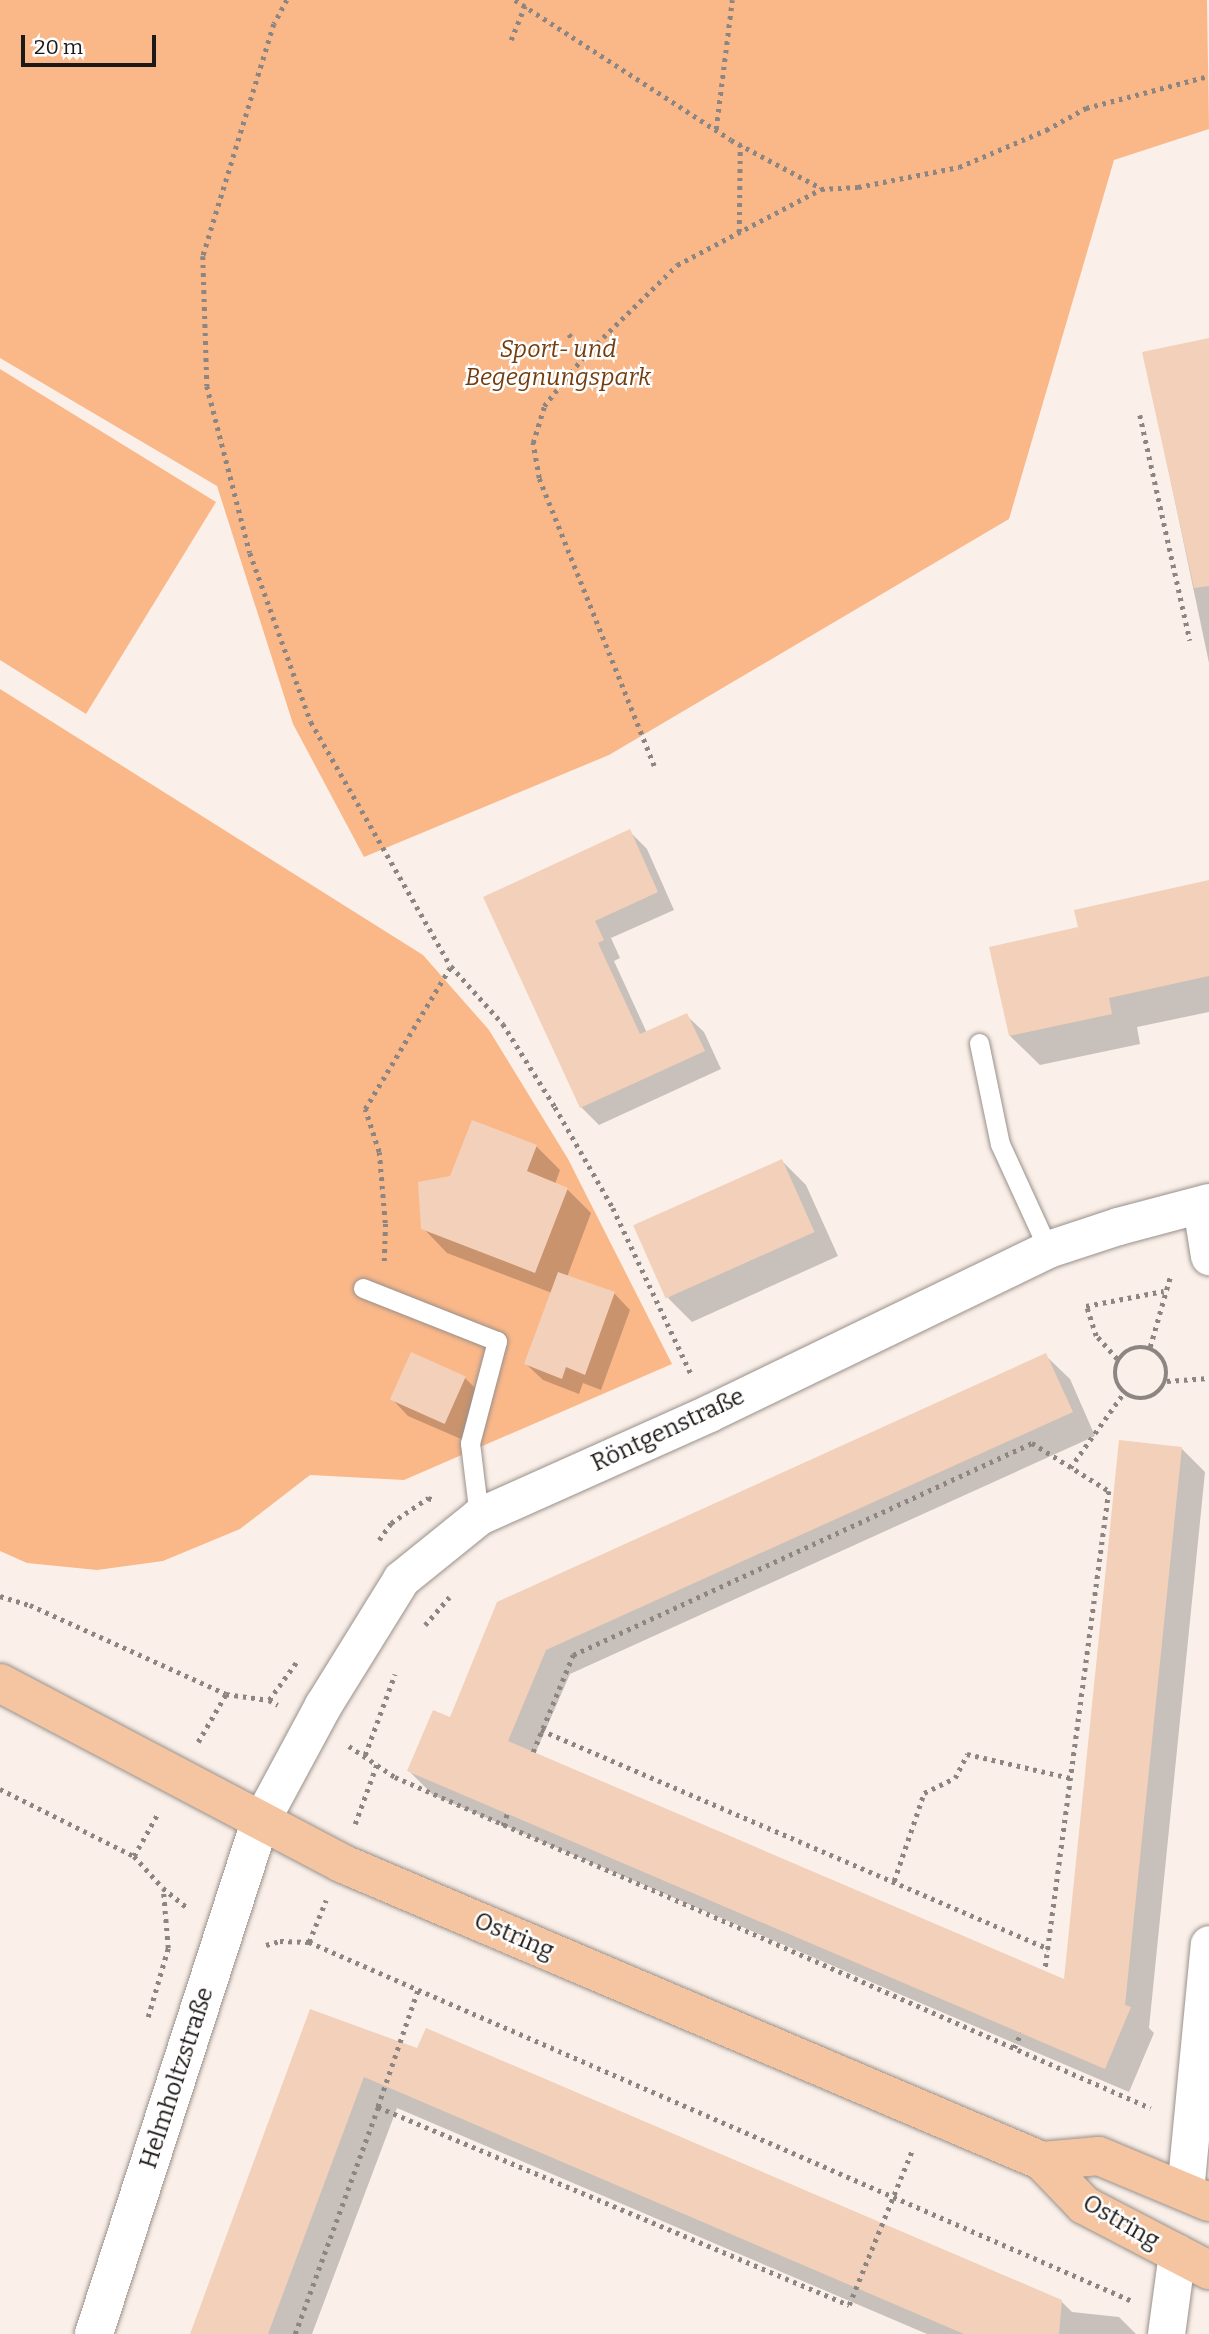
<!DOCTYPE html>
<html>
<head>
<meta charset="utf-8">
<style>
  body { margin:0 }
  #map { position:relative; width:1209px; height:2334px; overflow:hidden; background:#faf0e9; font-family:Bitter,serif }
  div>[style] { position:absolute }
  .green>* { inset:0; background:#fab889 }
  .shadow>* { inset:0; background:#0003 }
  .building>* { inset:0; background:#f3d0b9; transform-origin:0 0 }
  .path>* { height:4.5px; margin-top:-2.25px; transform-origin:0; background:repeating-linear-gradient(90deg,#8c8581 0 3.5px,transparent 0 8.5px) }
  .path>.ring { margin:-2.25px; padding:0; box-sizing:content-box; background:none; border:4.5px solid #8c8581; border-radius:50% }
  .roads { filter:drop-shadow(0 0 2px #9a908a) drop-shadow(0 0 2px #9a908a) }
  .service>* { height:19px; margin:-9.5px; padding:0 9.5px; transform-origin:9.5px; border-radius:9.5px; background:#fff }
  .minor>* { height:37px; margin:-18.5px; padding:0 18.5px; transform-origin:18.5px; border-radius:18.5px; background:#fff }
  .tertiary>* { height:38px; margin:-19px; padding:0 19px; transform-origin:19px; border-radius:19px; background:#fff }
  .primary>* { height:38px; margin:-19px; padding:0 19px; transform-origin:19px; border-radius:19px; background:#f5c5a1 }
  span { translate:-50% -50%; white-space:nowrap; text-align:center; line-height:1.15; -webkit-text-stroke:5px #fff; paint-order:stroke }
  .park-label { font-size:24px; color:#733d0f; font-style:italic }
  .street-label { font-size:24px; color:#1d1917 }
  .scale { position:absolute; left:21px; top:35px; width:135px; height:32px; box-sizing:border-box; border:4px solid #1d1917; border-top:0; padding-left:9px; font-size:21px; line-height:24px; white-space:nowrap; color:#1d1917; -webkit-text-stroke:5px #fff; paint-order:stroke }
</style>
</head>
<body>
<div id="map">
  <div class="green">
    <div style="clip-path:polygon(0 0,1207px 0,1209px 129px,1114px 160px,1009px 519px,609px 755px,364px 857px,293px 724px,217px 486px,0 358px)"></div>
    <div style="clip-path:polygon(0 369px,216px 502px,86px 714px,0 660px)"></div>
    <div style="clip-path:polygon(0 689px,423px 955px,489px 1030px,568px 1159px,672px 1364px,404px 1480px,310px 1475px,240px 1529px,163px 1561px,97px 1570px,27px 1563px,0 1551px)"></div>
  </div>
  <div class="shadow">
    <div style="clip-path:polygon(1209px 340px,1209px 663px,1144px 354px)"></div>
    <div style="clip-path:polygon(629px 831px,647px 849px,674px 910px,611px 938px,620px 958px,614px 961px,647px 1033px,686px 1015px,704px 1032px,721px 1069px,599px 1125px,581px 1107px,485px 897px)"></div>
    <div style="clip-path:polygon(1209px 882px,1209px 1012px,1137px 1027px,1140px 1044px,1040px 1065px,1010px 1036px,1080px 928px)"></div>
    <div style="clip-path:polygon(536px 1146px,560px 1170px,555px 1184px,567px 1189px,591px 1213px,567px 1277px,614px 1293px,630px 1310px,601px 1390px,583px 1383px,579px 1394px,543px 1380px,526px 1364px,552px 1293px,447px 1253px,423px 1228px,451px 1178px)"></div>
    <div style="clip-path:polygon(782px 1161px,806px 1185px,838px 1256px,692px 1322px,668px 1298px)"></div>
    <div style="clip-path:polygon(1046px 1356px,1070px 1379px,1095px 1436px,570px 1674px,535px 1754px,1066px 1981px,1181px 1448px,1205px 1472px,1149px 2028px,1154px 2033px,1129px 2092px,433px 1795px,409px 1771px,451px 1719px,502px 1602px)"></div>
    <div style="clip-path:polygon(465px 1378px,481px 1394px,461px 1439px,408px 1416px,392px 1399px)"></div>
    <div style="clip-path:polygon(311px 2011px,1061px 2301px,1072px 2312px,1119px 2317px,1136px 2334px,927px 2334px,397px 2108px,312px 2334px,192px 2334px)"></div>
  </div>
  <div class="building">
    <div style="clip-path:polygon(1209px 338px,1209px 586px,1194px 588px,1142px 352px)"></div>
    <div style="clip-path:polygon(630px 829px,658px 892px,595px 921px,604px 940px,598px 943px,640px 1034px,687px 1013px,705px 1051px,580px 1108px,483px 897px)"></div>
    <div style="clip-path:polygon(1209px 880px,1209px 976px,1109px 998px,1112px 1014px,1009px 1036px,989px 947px,1078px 927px,1074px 910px)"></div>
    <div style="clip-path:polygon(472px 1120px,537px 1145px,527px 1171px,568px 1188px,535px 1273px,421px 1229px,418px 1182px,450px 1176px)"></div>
    <div style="left:782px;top:1159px;width:80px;height:163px;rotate:66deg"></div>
    <div style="clip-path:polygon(558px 1272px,615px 1292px,585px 1375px,566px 1367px,562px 1379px,524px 1364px)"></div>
    <div style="left:411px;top:1352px;width:60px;height:52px;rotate:24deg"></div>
    <div style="clip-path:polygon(1046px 1353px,1073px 1412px,546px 1650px,508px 1741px,1064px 1979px,1119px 1440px,1182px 1447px,1125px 2005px,1131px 2007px,1105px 2069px,407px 1771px,433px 1710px,450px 1717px,497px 1602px)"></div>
    <div style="clip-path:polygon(310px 2009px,417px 2048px,426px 2028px,1062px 2300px,1059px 2334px,964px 2334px,364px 2077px,268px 2334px,190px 2334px)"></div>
  </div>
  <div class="path">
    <div style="left:287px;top:0;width:27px;rotate:118deg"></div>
    <div style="left:274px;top:24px;width:243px;rotate:107deg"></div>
    <div style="left:203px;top:256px;width:130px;rotate:88.2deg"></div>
    <div style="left:207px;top:386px;width:172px;rotate:75.6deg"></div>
    <div style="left:250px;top:553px;width:180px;rotate:70.2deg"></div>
    <div style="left:311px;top:722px;width:281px;rotate:60.2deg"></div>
    <div style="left:451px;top:966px;width:78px;rotate:48.1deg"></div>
    <div style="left:503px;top:1024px;width:98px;rotate:57.9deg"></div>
    <div style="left:555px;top:1107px;width:116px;rotate:60.1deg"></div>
    <div style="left:613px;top:1208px;width:186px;rotate:64.8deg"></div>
    <div style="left:515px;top:0;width:257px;rotate:32.9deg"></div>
    <div style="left:731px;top:140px;width:102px;rotate:28.1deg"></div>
    <div style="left:511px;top:40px;width:37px;rotate:-68deg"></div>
    <div style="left:716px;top:129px;width:130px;rotate:-82.9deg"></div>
    <div style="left:739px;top:232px;width:87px;rotate:-89.3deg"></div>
    <div style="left:569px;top:334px;width:26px;rotate:53deg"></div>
    <div style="left:1140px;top:415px;width:231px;rotate:77.5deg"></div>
    <div style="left:654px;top:766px;width:310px;rotate:-111.8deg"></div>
    <div style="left:539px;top:478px;width:36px;rotate:-100deg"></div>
    <div style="left:533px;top:443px;width:39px;rotate:-73deg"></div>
    <div style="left:544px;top:406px;width:65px;rotate:-51.2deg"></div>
    <div style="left:585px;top:355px;width:129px;rotate:-44.4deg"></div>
    <div style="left:677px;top:265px;width:163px;rotate:-27.8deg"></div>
    <div style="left:821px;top:189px;width:37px;rotate:-3deg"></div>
    <div style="left:858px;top:187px;width:103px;rotate:-11.2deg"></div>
    <div style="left:959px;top:167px;width:95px;rotate:-23deg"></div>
    <div style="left:1046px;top:130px;width:46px;rotate:-28.8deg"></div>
    <div style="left:1086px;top:108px;width:127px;rotate:-14.6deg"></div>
    <div style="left:384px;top:1261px;width:38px;rotate:-88deg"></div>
    <div style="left:385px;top:1223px;width:71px;rotate:-94.8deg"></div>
    <div style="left:379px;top:1152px;width:45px;rotate:-108deg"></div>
    <div style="left:365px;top:1109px;width:167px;rotate:-59deg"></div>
    <div class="ring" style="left:1115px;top:1347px;width:47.5px;height:47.5px"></div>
    <div style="left:1150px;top:1347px;width:76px;rotate:-74deg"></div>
    <div style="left:1117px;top:1359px;width:31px;rotate:-132deg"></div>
    <div style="left:1096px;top:1336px;width:32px;rotate:-108deg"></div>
    <div style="left:1086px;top:1306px;width:79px;rotate:-10.9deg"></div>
    <div style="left:1167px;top:1381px;width:42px;rotate:-4.1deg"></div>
    <div style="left:1070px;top:1468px;width:91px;rotate:-54.4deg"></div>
    <div style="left:379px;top:1540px;width:21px;rotate:-55deg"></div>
    <div style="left:391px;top:1523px;width:45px;rotate:-34deg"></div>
    <div style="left:428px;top:1498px;width:6px;rotate:18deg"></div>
    <div style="left:0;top:1596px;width:31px;rotate:17deg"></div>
    <div style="left:30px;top:1605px;width:215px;rotate:24.4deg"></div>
    <div style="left:226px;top:1694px;width:43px;rotate:7.9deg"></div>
    <div style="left:269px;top:1700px;width:10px;rotate:29deg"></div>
    <div style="left:425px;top:1625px;width:37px;rotate:-49deg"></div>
    <div style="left:269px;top:1700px;width:49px;rotate:-54.1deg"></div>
    <div style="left:541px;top:1730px;width:553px;rotate:23.32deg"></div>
    <div style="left:198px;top:1742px;width:56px;rotate:-59.7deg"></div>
    <div style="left:349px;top:1746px;width:55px;rotate:34deg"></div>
    <div style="left:395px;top:1777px;width:825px;rotate:23.65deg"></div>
    <div style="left:533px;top:1752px;width:105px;rotate:-67.6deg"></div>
    <div style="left:573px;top:1655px;width:506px;rotate:-24.79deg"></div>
    <div style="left:1032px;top:1443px;width:91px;rotate:31.9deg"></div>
    <div style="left:1109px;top:1491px;width:484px;rotate:97.6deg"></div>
    <div style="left:365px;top:1755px;width:86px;rotate:-69.7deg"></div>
    <div style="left:0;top:1789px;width:150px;rotate:26.6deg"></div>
    <div style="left:134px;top:1856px;width:43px;rotate:47.8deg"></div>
    <div style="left:163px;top:1888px;width:33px;rotate:39deg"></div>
    <div style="left:355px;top:1824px;width:64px;rotate:-69.9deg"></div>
    <div style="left:503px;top:1826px;width:13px;rotate:-72deg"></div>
    <div style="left:134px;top:1856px;width:49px;rotate:-60.8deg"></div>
    <div style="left:894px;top:1881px;width:93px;rotate:-71.2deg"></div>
    <div style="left:924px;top:1793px;width:34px;rotate:-26deg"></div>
    <div style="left:955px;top:1778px;width:27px;rotate:-63deg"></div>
    <div style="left:967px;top:1754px;width:107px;rotate:13deg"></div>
    <div style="left:309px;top:1942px;width:45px;rotate:-68deg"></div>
    <div style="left:266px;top:1945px;width:15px;rotate:-16deg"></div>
    <div style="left:280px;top:1941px;width:29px;rotate:2deg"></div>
    <div style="left:309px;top:1942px;width:896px;rotate:23.56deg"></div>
    <div style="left:418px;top:1991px;width:123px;rotate:109deg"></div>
    <div style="left:378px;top:2107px;width:511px;rotate:22.8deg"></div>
    <div style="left:849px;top:2305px;width:166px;rotate:-67.8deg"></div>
    <div style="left:148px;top:2017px;width:72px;rotate:-73.8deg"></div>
    <div style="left:168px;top:1948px;width:59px;rotate:-94.8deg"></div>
    <div style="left:1014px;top:2048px;width:17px;rotate:-65deg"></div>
    <div style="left:295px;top:2334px;width:242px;rotate:-69.9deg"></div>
  </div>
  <div class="roads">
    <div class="service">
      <div style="left:979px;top:1043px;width:103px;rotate:78.3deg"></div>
      <div style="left:1000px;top:1144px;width:115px;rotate:65.4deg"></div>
      <div style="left:363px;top:1288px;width:144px;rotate:21.6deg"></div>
      <div style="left:497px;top:1341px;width:106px;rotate:104.8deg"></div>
      <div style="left:470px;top:1443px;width:74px;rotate:83deg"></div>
    </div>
    <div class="minor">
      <div style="left:1201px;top:1206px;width:51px;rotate:80.9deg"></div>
      <div style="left:260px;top:1822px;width:133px;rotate:-61.7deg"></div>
      <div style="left:323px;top:1705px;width:148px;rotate:-58.2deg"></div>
      <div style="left:401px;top:1579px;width:100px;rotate:-38.9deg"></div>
      <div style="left:479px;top:1516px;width:252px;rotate:-24.1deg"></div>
      <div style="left:709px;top:1413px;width:377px;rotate:-25.8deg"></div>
      <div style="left:1048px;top:1249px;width:74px;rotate:-18.2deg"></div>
      <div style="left:1118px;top:1226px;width:94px;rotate:-14.8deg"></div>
      <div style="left:1185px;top:2191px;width:248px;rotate:-84.5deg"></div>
      <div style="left:1166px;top:2334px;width:82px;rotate:-82.3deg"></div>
    </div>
    <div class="tertiary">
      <div style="left:94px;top:2334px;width:538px;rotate:-72.04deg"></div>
    </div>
    <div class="primary">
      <div style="left:0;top:1683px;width:386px;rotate:27.8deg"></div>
      <div style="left:341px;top:1863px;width:762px;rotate:23.03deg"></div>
      <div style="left:1042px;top:2161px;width:61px;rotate:46.3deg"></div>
      <div style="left:1084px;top:2205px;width:141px;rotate:27.5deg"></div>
      <div style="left:1042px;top:2161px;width:57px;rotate:-5deg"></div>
      <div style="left:1099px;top:2156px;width:119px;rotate:22.7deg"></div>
    </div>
  </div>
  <div class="park-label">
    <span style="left:558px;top:364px">Sport- und<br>Begegnungspark</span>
  </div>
  <div class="street-label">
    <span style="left:668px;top:1430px;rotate:-25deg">Röntgenstraße</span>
    <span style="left:514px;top:1936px;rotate:23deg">Ostring</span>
    <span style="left:177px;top:2078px;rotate:-72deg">Helmholtzstraße</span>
    <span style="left:1121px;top:2222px;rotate:30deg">Ostring</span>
  </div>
  <div class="scale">20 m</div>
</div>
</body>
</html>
